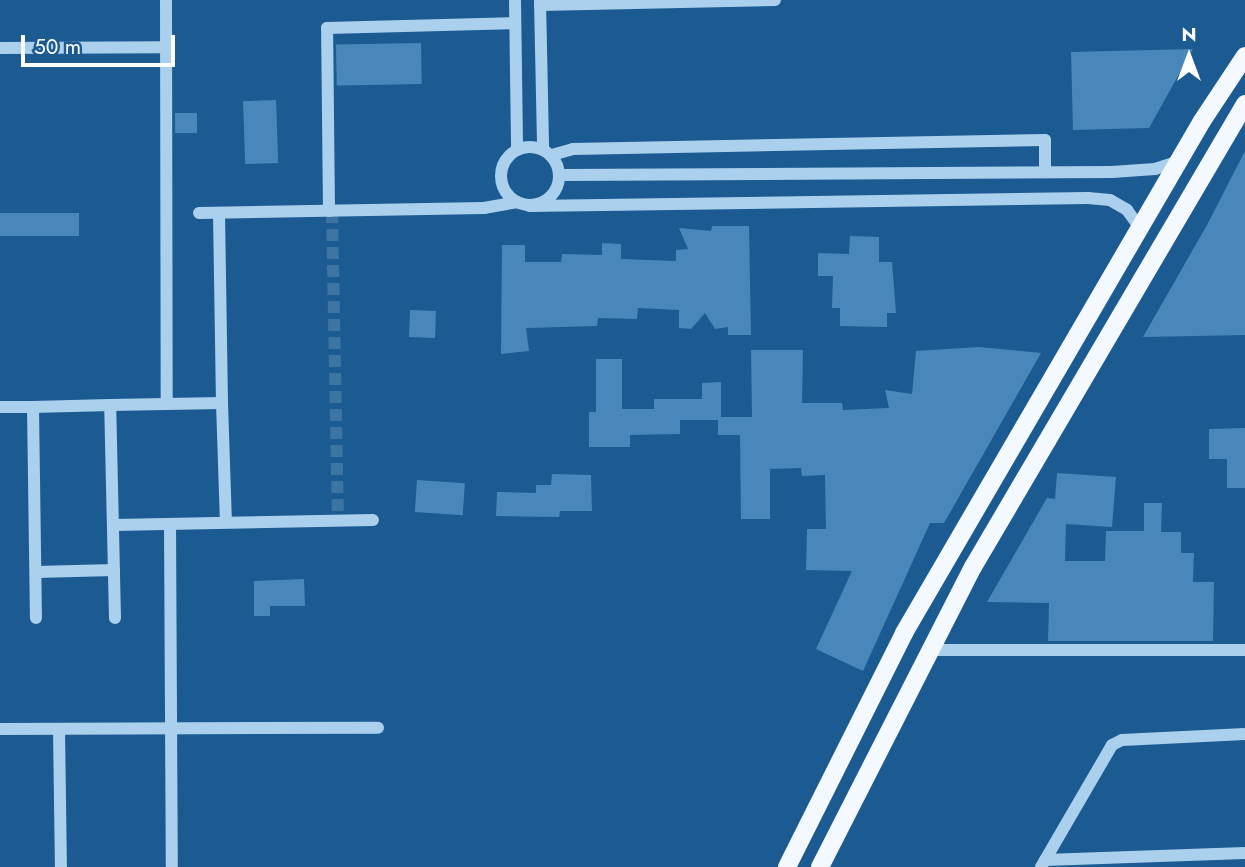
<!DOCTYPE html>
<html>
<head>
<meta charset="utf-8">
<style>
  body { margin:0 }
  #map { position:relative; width:1245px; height:867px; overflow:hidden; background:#1c5b91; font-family:Jost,sans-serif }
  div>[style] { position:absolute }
  .building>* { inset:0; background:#4987ba; transform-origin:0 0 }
  .minor-tunnel>* { height:12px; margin-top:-6px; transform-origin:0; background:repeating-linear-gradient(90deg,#3e74a2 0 12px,transparent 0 18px) }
  .minor>* { height:12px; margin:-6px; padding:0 6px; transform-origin:6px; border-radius:6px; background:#abd0ee }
  .minor>.ring { margin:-6px; padding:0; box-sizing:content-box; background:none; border:12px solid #abd0ee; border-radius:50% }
  .major>* { height:18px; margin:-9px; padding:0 9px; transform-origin:9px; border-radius:9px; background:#f3f9ff }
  span { translate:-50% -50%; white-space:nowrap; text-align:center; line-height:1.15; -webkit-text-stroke:5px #1c5b91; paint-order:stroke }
  .north { position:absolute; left:1154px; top:21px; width:70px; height:70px; -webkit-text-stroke:5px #1c5b91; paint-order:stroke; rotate:0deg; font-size:19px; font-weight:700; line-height:28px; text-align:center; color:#fff }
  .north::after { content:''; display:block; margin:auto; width:24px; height:32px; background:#fff; clip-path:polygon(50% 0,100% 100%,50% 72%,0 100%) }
  .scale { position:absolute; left:21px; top:35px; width:154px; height:32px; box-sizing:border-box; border:4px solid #fff; border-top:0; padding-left:9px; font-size:21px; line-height:24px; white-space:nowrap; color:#fff; -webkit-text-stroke:5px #1c5b91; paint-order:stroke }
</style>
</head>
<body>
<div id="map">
  <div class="building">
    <div style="left:421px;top:43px;width:41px;height:85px;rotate:89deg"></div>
    <div style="clip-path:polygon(1193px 49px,1149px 128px,1073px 130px,1071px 52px)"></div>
    <div style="left:276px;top:100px;width:63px;height:33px;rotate:88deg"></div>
    <div style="left:175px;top:113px;width:22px;height:20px"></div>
    <div style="clip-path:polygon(1245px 151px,1245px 335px,1143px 337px,1207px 225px)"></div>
    <div style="left:0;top:213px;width:79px;height:23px"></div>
    <div style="clip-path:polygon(712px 226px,749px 226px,751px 335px,728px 335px,728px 327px,715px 329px,705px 313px,691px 329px,679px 328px,679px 310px,638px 308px,637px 319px,598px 318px,597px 326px,526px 328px,529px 351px,501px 354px,502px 245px,525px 245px,525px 262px,561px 262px,562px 254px,602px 255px,602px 243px,621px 244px,621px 259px,676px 261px,676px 250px,688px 249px,679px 228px,711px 231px)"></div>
    <div style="clip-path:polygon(850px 236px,879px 237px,879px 262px,892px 262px,896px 313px,887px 313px,887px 327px,840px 326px,840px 308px,832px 308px,833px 276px,818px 276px,818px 253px,849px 254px)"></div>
    <div style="left:410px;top:310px;width:26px;height:27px;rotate:2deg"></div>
    <div style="clip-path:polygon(979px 347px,1041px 353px,944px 523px,930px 523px,863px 671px,816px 649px,852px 571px,806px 570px,807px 529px,826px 529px,825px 475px,802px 476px,801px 468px,770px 469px,770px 519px,741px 519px,740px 435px,718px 435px,718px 420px,680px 420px,680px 434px,630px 435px,630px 447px,589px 447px,589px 412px,596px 412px,596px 359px,622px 359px,622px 409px,654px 409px,654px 399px,702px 399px,702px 383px,721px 382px,721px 417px,752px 417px,751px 350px,803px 350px,802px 403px,842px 403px,843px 410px,889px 408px,885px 390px,912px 394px,916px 351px)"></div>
    <div style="clip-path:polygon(1245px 428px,1245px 488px,1227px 488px,1227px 459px,1209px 459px,1209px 429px)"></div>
    <div style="clip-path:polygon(1057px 473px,1116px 477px,1112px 527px,1066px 524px,1065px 561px,1105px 561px,1106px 531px,1144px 531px,1144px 503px,1162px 503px,1161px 532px,1181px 532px,1181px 553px,1194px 553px,1193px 582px,1214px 582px,1213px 641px,1048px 641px,1049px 603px,987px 602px,1047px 498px,1055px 499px)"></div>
    <div style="clip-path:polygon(552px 474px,591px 475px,592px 511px,560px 511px,559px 517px,496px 516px,497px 492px,536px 493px,536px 485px,551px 485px)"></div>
    <div style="left:417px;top:480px;width:48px;height:32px;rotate:4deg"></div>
    <div style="clip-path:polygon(304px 579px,305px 606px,270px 606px,270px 616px,254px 616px,254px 581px)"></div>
  </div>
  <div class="minor-tunnel">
    <div style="left:332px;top:211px;width:309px;rotate:88.9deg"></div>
  </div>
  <div class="minor">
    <div style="left:166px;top:0;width:404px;rotate:89.9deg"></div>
    <div style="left:515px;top:0;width:149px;rotate:89.2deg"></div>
    <div style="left:540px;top:0;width:149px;rotate:88.8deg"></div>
    <div style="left:540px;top:5px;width:235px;rotate:-1.2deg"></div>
    <div style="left:0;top:48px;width:166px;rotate:-0.3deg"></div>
    <div class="ring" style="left:501px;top:147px;width:46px;height:46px"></div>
    <div style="left:552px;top:155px;width:22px;rotate:-16deg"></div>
    <div style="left:573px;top:149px;width:472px;rotate:-1.1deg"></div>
    <div style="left:1045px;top:140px;width:30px;rotate:90deg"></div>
    <div style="left:560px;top:175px;width:552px;rotate:-0.31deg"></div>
    <div style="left:1112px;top:172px;width:43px;rotate:-4deg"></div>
    <div style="left:1155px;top:169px;width:25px;rotate:-18deg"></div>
    <div style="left:529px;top:206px;width:559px;rotate:-0.82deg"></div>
    <div style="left:1088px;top:198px;width:22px;rotate:5deg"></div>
    <div style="left:1110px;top:200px;width:20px;rotate:30deg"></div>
    <div style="left:1127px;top:210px;width:22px;rotate:54deg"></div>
    <div style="left:329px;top:211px;width:183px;rotate:-90.6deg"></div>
    <div style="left:327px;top:28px;width:188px;rotate:-1.5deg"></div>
    <div style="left:199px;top:213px;width:285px;rotate:-1deg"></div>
    <div style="left:484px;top:208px;width:34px;rotate:-10deg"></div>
    <div style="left:219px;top:213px;width:190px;rotate:89.1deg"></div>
    <div style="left:0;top:407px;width:33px"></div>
    <div style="left:33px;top:407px;width:211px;rotate:89.2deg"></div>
    <div style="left:33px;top:407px;width:77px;rotate:-1.5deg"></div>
    <div style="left:170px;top:524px;width:343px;rotate:89.7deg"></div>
    <div style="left:114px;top:525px;width:259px;rotate:-1.1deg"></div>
    <div style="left:36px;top:572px;width:78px;rotate:-1.5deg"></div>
    <div style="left:115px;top:618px;width:213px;rotate:-91.3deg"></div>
    <div style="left:110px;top:405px;width:112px;rotate:-1deg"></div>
    <div style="left:222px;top:403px;width:119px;rotate:88.1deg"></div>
    <div style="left:930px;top:650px;width:315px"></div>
    <div style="left:0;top:729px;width:378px;rotate:-0.2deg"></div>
    <div style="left:59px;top:729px;width:138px;rotate:89.2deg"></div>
    <div style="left:1045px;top:860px;width:200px;rotate:-2deg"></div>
    <div style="left:1041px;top:867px;width:141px;rotate:-59.8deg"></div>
    <div style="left:1112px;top:745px;width:11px;rotate:-27deg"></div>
    <div style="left:1122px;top:740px;width:123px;rotate:-2.8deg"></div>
  </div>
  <div class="major">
    <div style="left:787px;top:867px;width:262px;rotate:-63.4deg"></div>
    <div style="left:904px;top:633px;width:592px;rotate:-59.8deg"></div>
    <div style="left:1202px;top:121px;width:78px;rotate:-56.5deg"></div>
    <div style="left:820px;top:867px;width:337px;rotate:-63deg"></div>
    <div style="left:973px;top:567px;width:537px;rotate:-59.57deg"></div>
  </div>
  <div class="north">N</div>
  <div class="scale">50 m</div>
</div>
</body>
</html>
